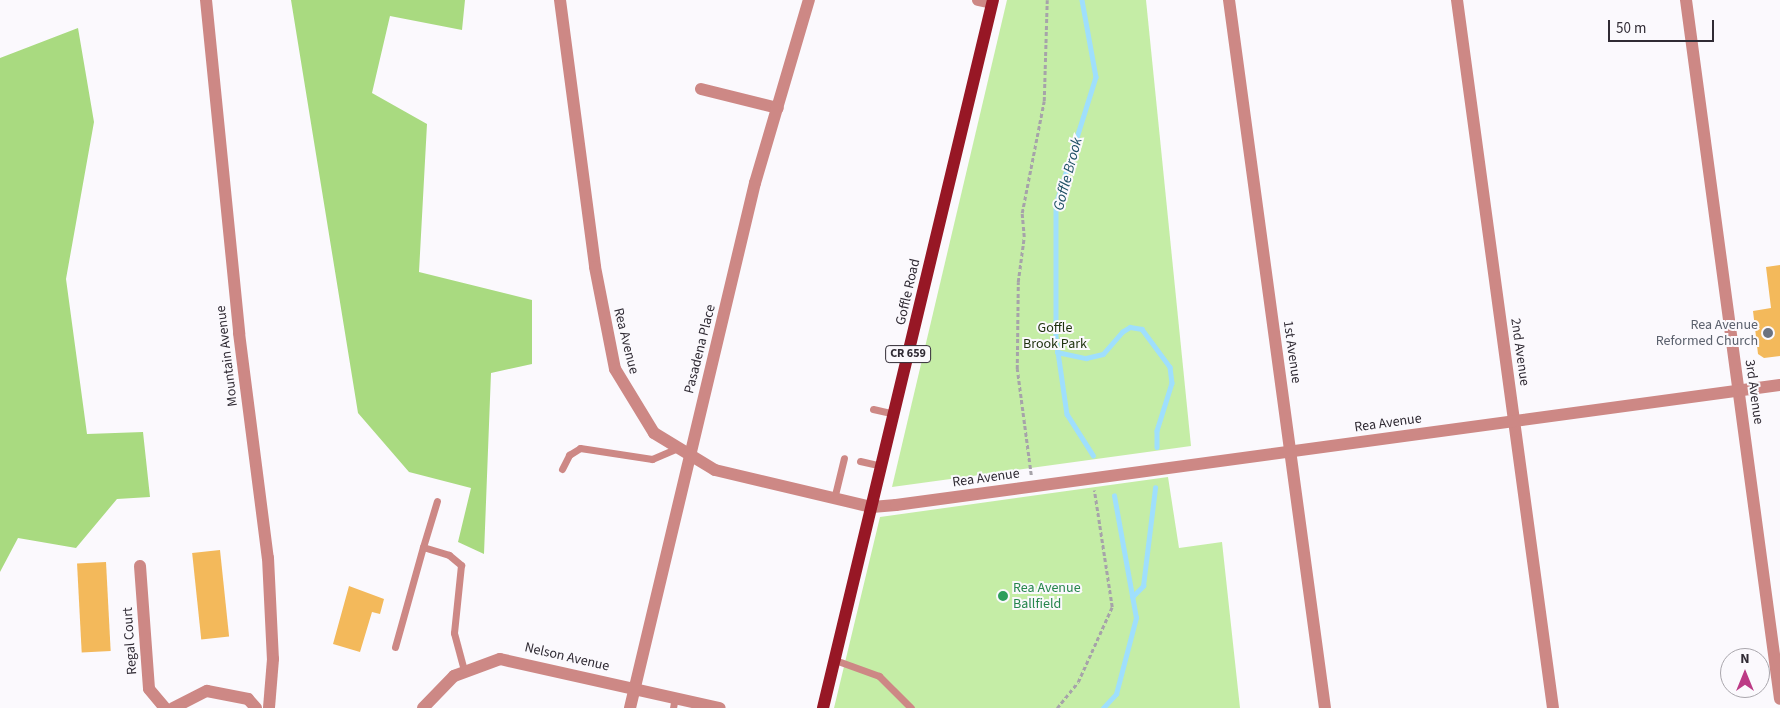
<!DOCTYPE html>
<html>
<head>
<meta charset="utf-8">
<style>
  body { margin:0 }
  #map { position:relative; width:1780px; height:708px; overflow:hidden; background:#fbf9fd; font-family:"Source Sans 3",sans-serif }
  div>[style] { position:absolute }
  .green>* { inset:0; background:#c5eda6 }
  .forest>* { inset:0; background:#a9da80 }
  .stream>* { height:4.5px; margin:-2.25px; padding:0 2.25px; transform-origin:2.25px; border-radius:2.25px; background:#9fdffd }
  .building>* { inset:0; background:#f3b95b; transform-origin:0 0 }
  .path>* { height:2.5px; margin-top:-1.25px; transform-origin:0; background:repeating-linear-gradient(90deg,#a6a3a9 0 4px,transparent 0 6.5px) }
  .service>* { height:7px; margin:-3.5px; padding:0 3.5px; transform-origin:3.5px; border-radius:3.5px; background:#cd8885 }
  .minor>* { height:12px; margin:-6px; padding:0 6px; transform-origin:6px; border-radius:6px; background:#cd8885 }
  .tertiary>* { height:12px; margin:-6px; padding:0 6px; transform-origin:6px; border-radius:6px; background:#cd8885 }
  .primary>* { height:12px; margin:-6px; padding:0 6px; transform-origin:6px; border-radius:6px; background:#971725 }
  .dots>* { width:14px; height:14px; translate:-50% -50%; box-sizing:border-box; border:2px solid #fbf9fd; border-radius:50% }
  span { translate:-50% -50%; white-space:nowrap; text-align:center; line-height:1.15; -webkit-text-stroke:4px #fbf9fd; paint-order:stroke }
  .shield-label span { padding:1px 4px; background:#fbf9fd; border:1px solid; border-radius:4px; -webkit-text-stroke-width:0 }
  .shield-label { font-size:12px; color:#302b34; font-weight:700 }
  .street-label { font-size:14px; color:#302b34 }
  .worship-label { font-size:14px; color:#5b616d }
  .right { translate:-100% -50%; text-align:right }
  .park-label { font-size:14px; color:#1f320e }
  .leisure-label { font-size:14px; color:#27864d }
  .left { translate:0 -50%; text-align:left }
  .water-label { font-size:15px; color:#1d4f64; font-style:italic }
  .north { position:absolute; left:1720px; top:648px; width:50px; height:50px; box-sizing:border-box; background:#fbf9fd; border:1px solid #aaa7ad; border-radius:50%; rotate:0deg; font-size:14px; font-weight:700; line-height:20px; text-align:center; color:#302b34 }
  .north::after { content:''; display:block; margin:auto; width:18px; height:22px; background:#bc3b86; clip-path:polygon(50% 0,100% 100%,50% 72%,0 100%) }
  .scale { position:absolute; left:1608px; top:20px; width:106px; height:22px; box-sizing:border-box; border:2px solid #302b34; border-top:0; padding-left:6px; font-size:15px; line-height:18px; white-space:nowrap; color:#302b34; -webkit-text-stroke:4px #fbf9fd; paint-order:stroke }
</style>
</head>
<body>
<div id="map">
  <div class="green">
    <div style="clip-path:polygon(1007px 0,1146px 0,1191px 446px,892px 487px)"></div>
    <div style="clip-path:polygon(1168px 477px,1179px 548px,1222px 542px,1240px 708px,834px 708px,880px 517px)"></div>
  </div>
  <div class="forest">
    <div style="clip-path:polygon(291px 0,465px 0,462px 30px,390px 16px,372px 93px,427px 124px,419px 272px,532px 300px,532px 364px,491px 373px,484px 554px,458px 542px,471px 488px,409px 472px,358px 413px)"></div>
    <div style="clip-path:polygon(78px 28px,94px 122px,66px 279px,87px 434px,143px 432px,150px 497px,117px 499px,76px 548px,18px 538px,0 572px,0 58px)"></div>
  </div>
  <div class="stream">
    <div style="left:1082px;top:0;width:78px;rotate:79.7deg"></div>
    <div style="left:1096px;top:77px;width:134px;rotate:107.4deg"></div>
    <div style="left:1056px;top:205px;width:133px;rotate:90deg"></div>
    <div style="left:1056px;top:338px;width:77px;rotate:81.8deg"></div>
    <div style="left:1067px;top:414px;width:49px;rotate:57.6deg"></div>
    <div style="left:1057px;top:352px;width:30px;rotate:12deg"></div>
    <div style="left:1086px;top:358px;width:17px;rotate:-13deg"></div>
    <div style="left:1103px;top:354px;width:29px;rotate:-49deg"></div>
    <div style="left:1122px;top:332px;width:9px;rotate:-32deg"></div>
    <div style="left:1130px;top:327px;width:12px;rotate:9deg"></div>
    <div style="left:1142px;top:329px;width:47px;rotate:53.6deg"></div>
    <div style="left:1170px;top:367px;width:16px;rotate:83deg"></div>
    <div style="left:1172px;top:383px;width:50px;rotate:107.4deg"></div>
    <div style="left:1157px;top:431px;width:16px;rotate:90deg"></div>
    <div style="left:1132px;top:597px;width:16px;rotate:-45deg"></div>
    <div style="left:1143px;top:586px;width:99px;rotate:-83deg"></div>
    <div style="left:1103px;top:708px;width:19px;rotate:-47deg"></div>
    <div style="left:1116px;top:694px;width:79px;rotate:-75.3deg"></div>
    <div style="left:1136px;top:618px;width:124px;rotate:-100.2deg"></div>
  </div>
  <div class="building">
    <div style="clip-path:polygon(1780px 265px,1780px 356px,1764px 358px,1758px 354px,1753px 311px,1771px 308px,1766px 267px)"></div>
    <div style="left:220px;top:550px;width:87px;height:28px;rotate:84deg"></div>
    <div style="left:106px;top:562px;width:89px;height:29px;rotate:87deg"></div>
    <div style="clip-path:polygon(349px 586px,384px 599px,380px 614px,372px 612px,360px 652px,333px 644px)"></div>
  </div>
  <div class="path">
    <div style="left:1031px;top:475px;width:107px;rotate:-97.5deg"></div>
    <div style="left:1017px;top:369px;width:87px;rotate:-89.3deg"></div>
    <div style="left:1018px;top:282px;width:45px;rotate:-82.4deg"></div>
    <div style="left:1024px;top:237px;width:24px;rotate:-95deg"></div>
    <div style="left:1022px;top:213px;width:114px;rotate:-78.9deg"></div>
    <div style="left:1044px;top:101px;width:101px;rotate:-88.3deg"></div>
    <div style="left:1057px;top:708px;width:33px;rotate:-51deg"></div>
    <div style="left:1078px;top:682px;width:82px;rotate:-65.6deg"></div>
    <div style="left:1112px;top:607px;width:118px;rotate:-98.7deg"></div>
  </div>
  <div class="service">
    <div style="left:873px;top:409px;width:22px;rotate:13deg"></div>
    <div style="left:860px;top:461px;width:22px;rotate:13deg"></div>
    <div style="left:562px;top:469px;width:16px;rotate:-63deg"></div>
    <div style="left:569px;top:455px;width:13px;rotate:-32deg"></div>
    <div style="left:580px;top:448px;width:73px;rotate:8.7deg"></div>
    <div style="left:652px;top:459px;width:26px;rotate:-23deg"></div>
    <div style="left:834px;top:499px;width:42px;rotate:-76.3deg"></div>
    <div style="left:423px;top:547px;width:48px;rotate:-73.1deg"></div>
    <div style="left:395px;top:647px;width:104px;rotate:-74.4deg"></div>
    <div style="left:423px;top:547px;width:27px;rotate:17deg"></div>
    <div style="left:449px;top:555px;width:16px;rotate:40deg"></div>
    <div style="left:461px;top:565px;width:68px;rotate:95.9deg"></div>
    <div style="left:454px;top:633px;width:38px;rotate:75deg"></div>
    <div style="left:835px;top:660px;width:47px;rotate:20deg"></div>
    <div style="left:879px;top:676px;width:45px;rotate:45deg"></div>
    <div style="left:673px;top:708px;width:11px;rotate:-80deg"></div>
  </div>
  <div class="minor">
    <div style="left:206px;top:0;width:335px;rotate:84.3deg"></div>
    <div style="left:239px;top:333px;width:227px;rotate:82.7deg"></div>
    <div style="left:268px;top:558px;width:101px;rotate:87.2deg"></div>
    <div style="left:273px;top:659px;width:49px;rotate:94.7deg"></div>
    <div style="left:978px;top:0;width:14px;rotate:12deg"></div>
    <div style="left:1229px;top:0;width:714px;rotate:82.28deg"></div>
    <div style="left:1457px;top:0;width:714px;rotate:82.28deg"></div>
    <div style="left:1686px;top:0;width:705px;rotate:82.34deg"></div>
    <div style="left:701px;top:89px;width:79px;rotate:13.9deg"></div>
    <div style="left:140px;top:566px;width:123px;rotate:85.8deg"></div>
    <div style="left:149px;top:689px;width:25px;rotate:50deg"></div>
    <div style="left:173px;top:708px;width:38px;rotate:-27deg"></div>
    <div style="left:207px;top:691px;width:42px;rotate:11deg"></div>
    <div style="left:248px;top:699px;width:12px;rotate:48deg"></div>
    <div style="left:423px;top:708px;width:45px;rotate:-45.9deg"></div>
    <div style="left:454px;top:676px;width:49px;rotate:-20.3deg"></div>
    <div style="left:500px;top:659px;width:225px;rotate:12.6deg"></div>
    <div style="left:630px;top:708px;width:540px;rotate:-76.61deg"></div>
    <div style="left:755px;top:183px;width:191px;rotate:-73.6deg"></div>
  </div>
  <div class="tertiary">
    <div style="left:560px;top:0;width:269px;rotate:82.5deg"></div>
    <div style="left:595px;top:267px;width:104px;rotate:78.9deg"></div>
    <div style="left:615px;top:369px;width:75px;rotate:58.6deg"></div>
    <div style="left:654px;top:433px;width:71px;rotate:31.2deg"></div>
    <div style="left:715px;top:470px;width:161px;rotate:13.3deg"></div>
    <div style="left:872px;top:507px;width:24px;rotate:-5deg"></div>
    <div style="left:896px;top:505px;width:892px;rotate:-7.73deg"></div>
  </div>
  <div class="primary">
    <div style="left:823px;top:708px;width:728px;rotate:-76.5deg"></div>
  </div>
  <div class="dots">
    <div style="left:1768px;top:333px;background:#6b7280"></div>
    <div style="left:1003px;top:596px;background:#2e9e5b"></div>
  </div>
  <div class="shield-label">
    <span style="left:908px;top:354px">CR 659</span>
  </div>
  <div class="street-label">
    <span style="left:908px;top:292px;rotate:-77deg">Goffle Road</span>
    <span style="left:626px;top:341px;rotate:76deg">Rea Avenue</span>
    <span style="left:700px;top:349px;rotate:-76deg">Pasadena Place</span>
    <span style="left:1292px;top:352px;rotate:82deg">1st Avenue</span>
    <span style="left:1520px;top:352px;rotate:82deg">2nd Avenue</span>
    <span style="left:227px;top:356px;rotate:-97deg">Mountain Avenue</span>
    <span style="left:1754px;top:392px;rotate:82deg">3rd Avenue</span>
    <span style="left:1388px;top:423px;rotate:-8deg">Rea Avenue</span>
    <span style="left:986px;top:478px;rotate:-8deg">Rea Avenue</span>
    <span style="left:130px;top:641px;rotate:-94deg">Regal Court</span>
    <span style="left:567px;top:657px;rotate:13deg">Nelson Avenue</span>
  </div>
  <div class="worship-label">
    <span class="right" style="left:1758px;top:333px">Rea Avenue<br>Reformed Church</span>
  </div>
  <div class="park-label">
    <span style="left:1055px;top:336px">Goffle<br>Brook Park</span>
  </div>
  <div class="leisure-label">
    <span class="left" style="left:1013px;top:596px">Rea Avenue<br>Ballfield</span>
  </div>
  <div class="water-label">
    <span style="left:1068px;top:174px;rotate:-75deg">Goffle Brook</span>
  </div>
  <div class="north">N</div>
  <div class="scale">50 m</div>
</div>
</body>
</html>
